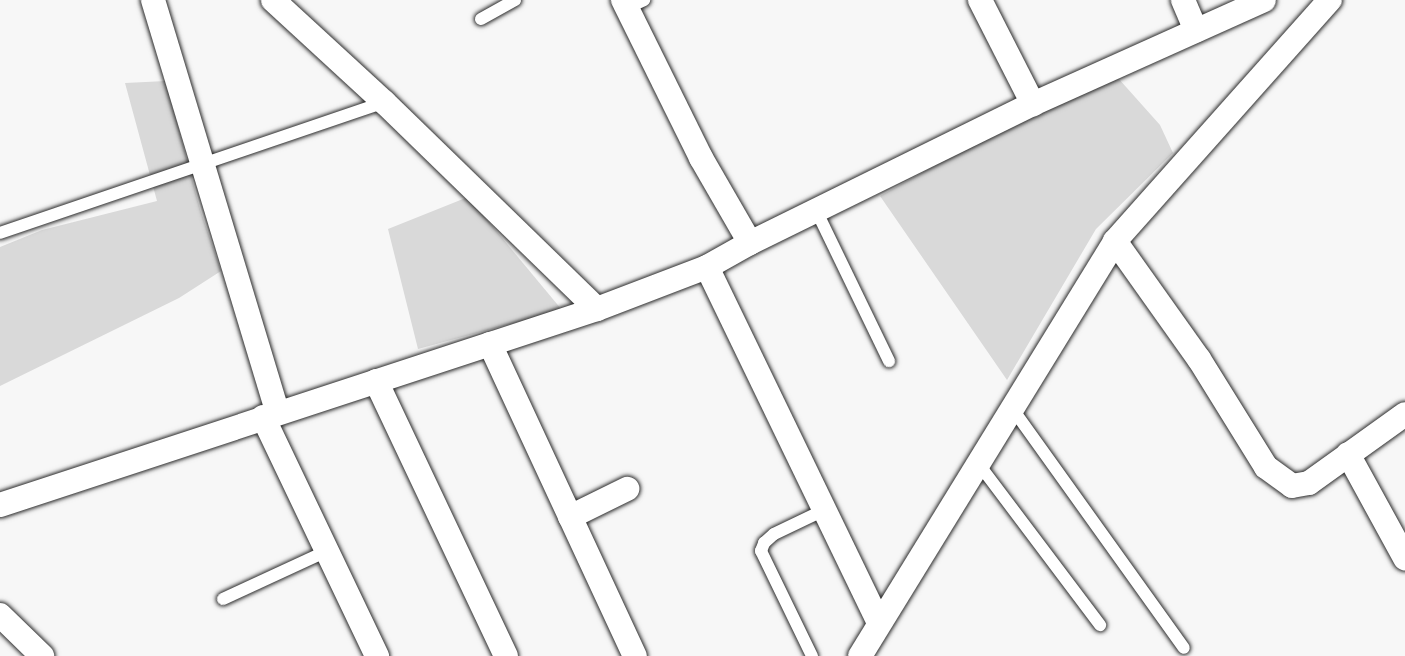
<!DOCTYPE html>
<html>
<head>
<meta charset="utf-8">
<style>
  body { margin:0 }
  #map { position:relative; width:1405px; height:656px; overflow:hidden; background:#f7f7f7; font-family:"Comic Neue",sans-serif }
  div>[style] { position:absolute }
  .green>* { inset:0; background:#d9d9d9 }
  .roads { filter:drop-shadow(0 0 2px #2b2b2b) drop-shadow(0 0 2px #2b2b2b) }
  .lane>* { height:12px; margin:-6px; padding:0 6px; transform-origin:6px; border-radius:6px; background:#fff }
  .street>* { height:24px; margin:-12px; padding:0 12px; transform-origin:12px; border-radius:12px; background:#fff }
  span { translate:-50% -50%; white-space:nowrap; text-align:center; line-height:1.15; -webkit-text-stroke:4.5px #fff; paint-order:stroke }
</style>
</head>
<body>
<div id="map">
  <div class="green">
    <div style="clip-path:polygon(1110px 69px,1160px 125px,1173px 153px,1096px 229px,1007px 380px,880px 196px)"></div>
    <div style="clip-path:polygon(166px 81px,200px 209px,221px 271px,179px 298px,0 386px,0 247px,42px 230px,157px 201px,125px 83px)"></div>
    <div style="clip-path:polygon(468px 197px,562px 310px,418px 349px,388px 229px)"></div>
  </div>
  <div class="roads">
    <div class="lane">
      <div style="left:627px;top:8px;width:19px;rotate:-25deg"></div>
      <div style="left:481px;top:19px;width:39px;rotate:-29deg"></div>
      <div style="left:816px;top:210px;width:168px;rotate:64.2deg"></div>
      <div style="left:0;top:233px;width:406px;rotate:-18.8deg"></div>
      <div style="left:1012px;top:408px;width:295px;rotate:54.4deg"></div>
      <div style="left:978px;top:463px;width:203px;rotate:53deg"></div>
      <div style="left:223px;top:599px;width:115px;rotate:-24.8deg"></div>
      <div style="left:812px;top:656px;width:117px;rotate:-115.9deg"></div>
      <div style="left:761px;top:551px;width:9px;rotate:-69deg"></div>
      <div style="left:764px;top:543px;width:13px;rotate:-42deg"></div>
      <div style="left:774px;top:534px;width:55px;rotate:-25.6deg"></div>
    </div>
    <div class="street">
      <div style="left:153px;top:0;width:430px;rotate:73.2deg"></div>
      <div style="left:273px;top:0;width:151px;rotate:42.6deg"></div>
      <div style="left:384px;top:102px;width:297px;rotate:44.2deg"></div>
      <div style="left:623px;top:0;width:176px;rotate:63.7deg"></div>
      <div style="left:701px;top:158px;width:98px;rotate:60deg"></div>
      <div style="left:980px;top:0;width:117px;rotate:63deg"></div>
      <div style="left:1183px;top:0;width:33px;rotate:67deg"></div>
      <div style="left:1115px;top:241px;width:145px;rotate:54.6deg"></div>
      <div style="left:1199px;top:359px;width:127px;rotate:58.2deg"></div>
      <div style="left:1266px;top:467px;width:32px;rotate:36deg"></div>
      <div style="left:1292px;top:486px;width:17px;rotate:-10deg"></div>
      <div style="left:1309px;top:483px;width:118px;rotate:-35.7deg"></div>
      <div style="left:707px;top:267px;width:395px;rotate:64.2deg"></div>
      <div style="left:490px;top:344px;width:344px;rotate:65.1deg"></div>
      <div style="left:376px;top:381px;width:304px;rotate:64.7deg"></div>
      <div style="left:263px;top:417px;width:265px;rotate:64.5deg"></div>
      <div style="left:1348px;top:454px;width:119px;rotate:61.3deg"></div>
      <div style="left:0;top:505px;width:628px;rotate:-18.18deg"></div>
      <div style="left:597px;top:309px;width:118px;rotate:-20.9deg"></div>
      <div style="left:707px;top:267px;width:49px;rotate:-29.2deg"></div>
      <div style="left:750px;top:243px;width:315px;rotate:-26.2deg"></div>
      <div style="left:1033px;top:104px;width:253px;rotate:-24.2deg"></div>
      <div style="left:570px;top:517px;width:64px;rotate:-26.2deg"></div>
      <div style="left:0;top:615px;width:59px;rotate:44.3deg"></div>
      <div style="left:860px;top:656px;width:487px;rotate:-58.4deg"></div>
      <div style="left:1115px;top:241px;width:323px;rotate:-48.3deg"></div>
    </div>
  </div>
</div>
</body>
</html>
